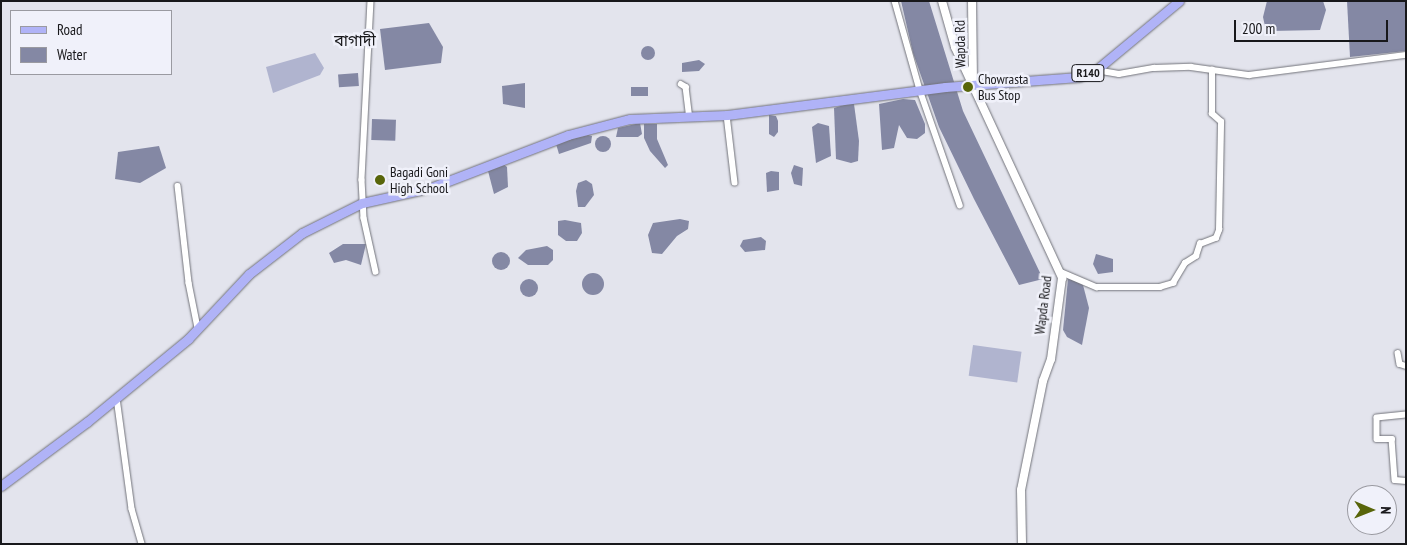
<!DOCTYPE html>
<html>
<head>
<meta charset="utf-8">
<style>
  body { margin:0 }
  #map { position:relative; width:1407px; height:545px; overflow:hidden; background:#e3e4ed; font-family:"PT Sans Narrow","Noto Sans Bengali",sans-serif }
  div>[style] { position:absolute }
  .green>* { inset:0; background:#b0b4cf; transform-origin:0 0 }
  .water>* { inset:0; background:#8488a4; transform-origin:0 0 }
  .round { border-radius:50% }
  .roads { filter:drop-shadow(0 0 1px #72737a) drop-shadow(0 0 1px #72737a) }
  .minor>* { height:5.5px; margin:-2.75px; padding:0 2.75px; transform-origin:2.75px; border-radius:2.75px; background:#fff }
  .secondary>* { height:8px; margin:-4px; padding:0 4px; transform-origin:4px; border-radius:4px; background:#fff }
  .primary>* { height:9px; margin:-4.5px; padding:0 4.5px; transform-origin:4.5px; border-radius:4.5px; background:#b0b3f7 }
  .dots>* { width:14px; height:14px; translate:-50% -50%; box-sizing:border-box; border:2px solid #f0f1fa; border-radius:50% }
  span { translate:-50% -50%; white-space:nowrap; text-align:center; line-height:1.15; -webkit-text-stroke:5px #f0f1fa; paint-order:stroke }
  .shield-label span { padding:1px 4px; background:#f0f1fa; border:1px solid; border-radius:4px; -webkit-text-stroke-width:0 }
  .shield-label { font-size:12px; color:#18181b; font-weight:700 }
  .street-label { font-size:14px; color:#18181b }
  .poi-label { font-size:14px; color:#18181b }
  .left { translate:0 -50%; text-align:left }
  .quarter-label { font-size:16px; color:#18181b }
  .frame { position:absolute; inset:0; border:2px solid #18181b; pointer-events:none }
  .legend { position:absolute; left:10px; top:10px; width:162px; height:65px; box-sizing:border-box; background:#f0f1fa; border:1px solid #9a9aa1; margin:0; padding:6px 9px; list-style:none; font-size:15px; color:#18181b }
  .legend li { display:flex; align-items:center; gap:10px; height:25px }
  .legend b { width:25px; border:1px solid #9a9aa1 }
  .north { position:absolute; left:1347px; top:485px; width:50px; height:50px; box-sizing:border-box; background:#f0f1fa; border:1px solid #9a9aa1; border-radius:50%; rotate:91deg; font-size:14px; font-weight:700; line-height:20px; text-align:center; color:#18181b }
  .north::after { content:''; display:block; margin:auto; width:18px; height:22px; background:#58650a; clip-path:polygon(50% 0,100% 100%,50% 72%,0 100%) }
  .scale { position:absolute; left:1234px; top:20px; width:154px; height:22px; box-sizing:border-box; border:2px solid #18181b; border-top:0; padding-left:6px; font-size:15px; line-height:18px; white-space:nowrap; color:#18181b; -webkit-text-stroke:4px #f0f1fa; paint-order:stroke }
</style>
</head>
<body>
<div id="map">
  <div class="green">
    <div style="clip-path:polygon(315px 53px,324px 68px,320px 75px,273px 93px,266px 67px)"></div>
    <div style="left:973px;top:345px;width:49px;height:31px;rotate:8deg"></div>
  </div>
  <div class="water">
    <div style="clip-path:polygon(901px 1px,929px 1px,963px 111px,1043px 279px,1019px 285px,974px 199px,939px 127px,913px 53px)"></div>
    <div style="clip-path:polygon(1267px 1px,1323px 1px,1326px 10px,1320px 30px,1266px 31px,1263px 17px)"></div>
    <div style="clip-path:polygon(1347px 1px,1406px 1px,1406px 51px,1350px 57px)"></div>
    <div style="clip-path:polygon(429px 23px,443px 47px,441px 63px,385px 70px,380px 29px)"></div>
    <div class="round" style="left:641px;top:46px;width:14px;height:14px"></div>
    <div style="clip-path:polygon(699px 60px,705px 64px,699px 71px,682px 72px,682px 63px)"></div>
    <div style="left:358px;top:73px;width:13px;height:20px;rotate:86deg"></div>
    <div style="clip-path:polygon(525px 83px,525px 108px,503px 104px,502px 86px)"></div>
    <div style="left:648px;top:87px;width:9px;height:17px;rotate:90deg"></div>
    <div style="clip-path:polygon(903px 99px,915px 100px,925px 124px,925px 133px,917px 139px,907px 138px,899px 125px,894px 148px,882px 150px,879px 104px)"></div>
    <div style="clip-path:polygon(847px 104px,854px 104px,859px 141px,858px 161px,851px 163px,836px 159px,834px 108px)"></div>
    <div style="clip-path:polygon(769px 115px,776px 116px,778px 121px,778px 132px,774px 137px,769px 134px)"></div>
    <div style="left:372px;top:119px;width:24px;height:21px;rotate:2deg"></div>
    <div style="clip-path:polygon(640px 123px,642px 134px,638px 137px,616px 137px,618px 128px)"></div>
    <div style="clip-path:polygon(818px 123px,829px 126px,831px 156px,816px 163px,812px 127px)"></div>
    <div style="clip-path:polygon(644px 124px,657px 124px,657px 139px,668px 165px,665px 168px,650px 151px,644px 138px)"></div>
    <div style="clip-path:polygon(588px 135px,592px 136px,591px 143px,559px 154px,556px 144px,559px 142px)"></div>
    <div class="round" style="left:595px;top:136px;width:16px;height:16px"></div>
    <div style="clip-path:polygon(159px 146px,166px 168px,140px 183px,115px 179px,118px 152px)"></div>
    <div style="clip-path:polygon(503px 164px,507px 167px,508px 187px,494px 194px,488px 171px)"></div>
    <div style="clip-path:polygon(794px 165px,803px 168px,802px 186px,794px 184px,791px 173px)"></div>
    <div style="clip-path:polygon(771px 171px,779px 172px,779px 190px,767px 192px,766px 173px)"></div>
    <div style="clip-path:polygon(586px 180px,592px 184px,594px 195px,585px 207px,578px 207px,576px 191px,578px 183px)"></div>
    <div style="clip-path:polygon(680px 219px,689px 221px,688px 229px,677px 236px,662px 254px,652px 253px,648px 235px,653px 223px)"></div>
    <div style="clip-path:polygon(565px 220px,581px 223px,582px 233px,577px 241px,566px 241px,558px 235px,558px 221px)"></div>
    <div style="clip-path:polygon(761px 237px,766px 241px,765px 250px,745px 252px,740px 246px,743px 240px)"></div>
    <div style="clip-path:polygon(343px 244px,366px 244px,361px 265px,346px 260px,334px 263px,329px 253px)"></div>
    <div style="clip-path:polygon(547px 246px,553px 250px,553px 260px,548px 265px,528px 265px,518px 258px,526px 250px)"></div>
    <div class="round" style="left:492px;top:252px;width:18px;height:18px"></div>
    <div style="clip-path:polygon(1096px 254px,1113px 259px,1113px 272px,1098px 274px,1093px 264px)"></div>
    <div class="round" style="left:582px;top:273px;width:22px;height:22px"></div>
    <div class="round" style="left:520px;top:279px;width:18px;height:18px"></div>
    <div style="clip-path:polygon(1068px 279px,1077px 280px,1083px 285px,1089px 308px,1082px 345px,1067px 337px,1063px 330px)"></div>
  </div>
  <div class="roads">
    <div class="minor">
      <div style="left:371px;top:1px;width:179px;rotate:92.9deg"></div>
      <div style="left:362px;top:180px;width:38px;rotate:87deg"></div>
      <div style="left:364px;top:218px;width:55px;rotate:77.5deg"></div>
      <div style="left:895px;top:1px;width:92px;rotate:74.3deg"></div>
      <div style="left:920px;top:90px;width:122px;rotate:70.8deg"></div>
      <div style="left:1096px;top:70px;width:23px;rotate:10deg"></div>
      <div style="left:1119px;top:74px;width:36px;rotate:-10deg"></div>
      <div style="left:1154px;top:68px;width:37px;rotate:-2deg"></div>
      <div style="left:1191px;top:67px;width:59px;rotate:7.9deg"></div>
      <div style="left:1249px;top:75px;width:158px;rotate:-7.3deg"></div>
      <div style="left:681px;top:84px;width:6px;rotate:31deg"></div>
      <div style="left:686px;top:87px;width:31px;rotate:83deg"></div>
      <div style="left:727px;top:115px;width:68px;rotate:83.3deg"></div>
      <div style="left:178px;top:186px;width:98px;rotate:83.5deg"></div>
      <div style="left:189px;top:283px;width:46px;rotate:78.7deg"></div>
      <div style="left:1061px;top:272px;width:39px;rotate:23deg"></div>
      <div style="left:1097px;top:287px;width:63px"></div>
      <div style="left:1160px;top:287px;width:14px;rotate:-17deg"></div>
      <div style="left:1173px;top:283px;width:23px;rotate:-59deg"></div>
      <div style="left:1185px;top:263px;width:13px;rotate:-32deg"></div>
      <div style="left:1196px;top:256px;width:13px;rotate:-72deg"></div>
      <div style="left:1200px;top:244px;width:17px;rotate:-21deg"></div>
      <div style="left:1216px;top:238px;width:9px;rotate:-69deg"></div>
      <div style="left:1219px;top:230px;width:108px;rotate:-88.9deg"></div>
      <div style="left:1221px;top:122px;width:12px;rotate:-138deg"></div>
      <div style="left:1212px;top:114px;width:44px;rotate:-90deg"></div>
      <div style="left:1398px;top:353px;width:11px;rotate:80deg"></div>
      <div style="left:1400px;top:364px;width:6px;rotate:18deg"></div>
      <div style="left:117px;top:398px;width:112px;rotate:82.3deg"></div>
      <div style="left:132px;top:509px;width:36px;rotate:74deg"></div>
      <div style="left:1406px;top:415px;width:29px;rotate:174deg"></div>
      <div style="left:1377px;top:418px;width:21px;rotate:90deg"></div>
      <div style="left:1377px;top:439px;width:15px"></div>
      <div style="left:1392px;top:439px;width:41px;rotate:85.8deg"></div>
      <div style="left:1395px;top:480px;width:11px;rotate:5deg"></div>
    </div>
    <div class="secondary">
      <div style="left:942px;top:1px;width:48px;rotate:74.2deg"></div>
      <div style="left:955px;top:47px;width:255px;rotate:65.1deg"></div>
      <div style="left:1062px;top:278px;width:82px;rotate:97.7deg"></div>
      <div style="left:1051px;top:359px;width:23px;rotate:110deg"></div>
      <div style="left:1043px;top:381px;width:111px;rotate:101.4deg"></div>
      <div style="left:1021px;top:490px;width:54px;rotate:88.9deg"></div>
      <div style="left:972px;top:1px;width:81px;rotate:89.3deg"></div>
    </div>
    <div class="primary">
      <div style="left:1px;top:486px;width:107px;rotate:-36.7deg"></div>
      <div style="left:87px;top:422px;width:131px;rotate:-39.4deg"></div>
      <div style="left:188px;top:339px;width:89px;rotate:-46.8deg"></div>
      <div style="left:249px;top:274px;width:67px;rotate:-37.7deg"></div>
      <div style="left:302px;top:233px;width:67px;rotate:-26.6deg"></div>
      <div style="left:362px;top:203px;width:70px;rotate:-12.4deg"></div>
      <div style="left:430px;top:188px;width:148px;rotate:-21deg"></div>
      <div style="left:568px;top:135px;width:64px;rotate:-14.5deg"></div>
      <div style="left:630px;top:119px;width:97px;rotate:-2.4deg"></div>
      <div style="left:727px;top:115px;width:220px;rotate:-7.3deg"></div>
      <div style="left:945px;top:87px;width:134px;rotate:-4.3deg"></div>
      <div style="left:1079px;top:77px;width:18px;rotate:-22deg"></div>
      <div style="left:1096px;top:70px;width:108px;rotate:-39.7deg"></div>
    </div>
  </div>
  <div class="dots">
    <div style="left:968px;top:87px;background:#58650a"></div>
    <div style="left:380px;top:180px;background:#58650a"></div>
  </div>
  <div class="shield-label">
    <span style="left:1088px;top:73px">R140</span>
  </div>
  <div class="street-label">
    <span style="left:960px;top:44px;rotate:-91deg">Wapda Rd</span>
    <span style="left:1043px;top:305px;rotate:-83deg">Wapda Road</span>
  </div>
  <div class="poi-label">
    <span class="left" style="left:978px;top:87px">Chowrasta<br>Bus Stop</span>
    <span class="left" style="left:390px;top:180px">Bagadi Goni<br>High School</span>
  </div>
  <div class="quarter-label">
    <span style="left:355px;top:40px">বাগাদী</span>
  </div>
  <div class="frame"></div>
  <ul class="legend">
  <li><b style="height:6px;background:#b0b3f7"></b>Road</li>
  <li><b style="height:14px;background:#8488a4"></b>Water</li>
  </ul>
  <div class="north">N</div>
  <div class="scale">200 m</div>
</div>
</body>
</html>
